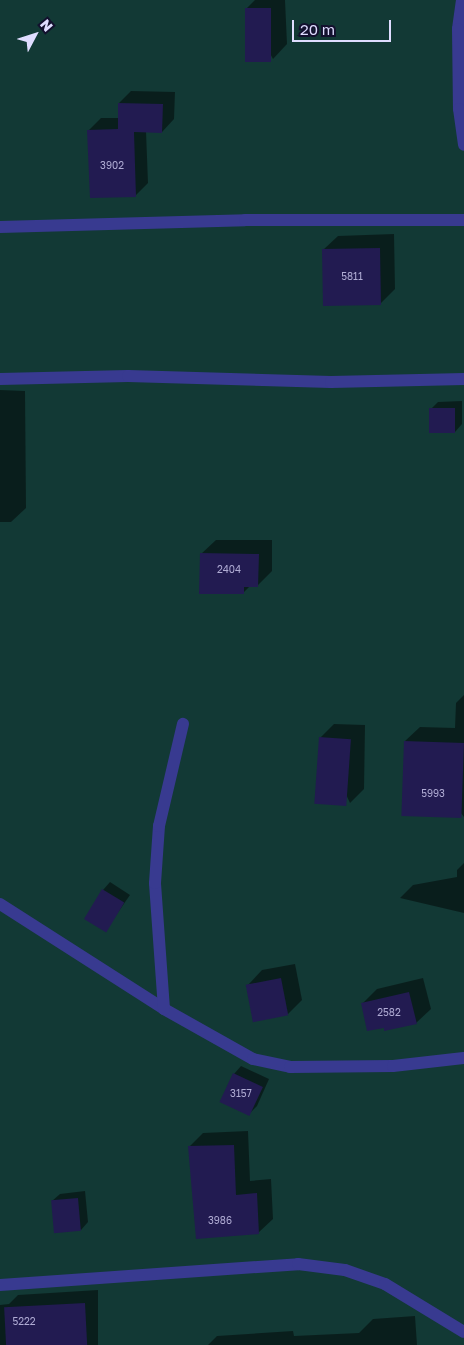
<!DOCTYPE html>
<html>
<head>
<meta charset="utf-8">
<style>
  body { margin:0 }
  #map { position:relative; width:464px; height:1345px; overflow:hidden; background:#13102e; font-family:"Golos Text",sans-serif }
  div>[style] { position:absolute }
  .green>* { inset:0; background:#123935; transform-origin:0 0 }
  .shadow>* { inset:0; background:#0007 }
  .building>* { inset:0; background:#221b51; transform-origin:0 0 }
  .service>* { height:12px; margin:-6px; padding:0 6px; transform-origin:6px; border-radius:6px; background:#383a90 }
  span { translate:-50% -50%; white-space:nowrap; text-align:center; line-height:1.15; -webkit-text-stroke:4px #13102e; paint-order:stroke }
  .number-label { font-size:10px; color:#b0acd4 }
  .number-label span { -webkit-text-stroke-width:0 }
  .north { position:absolute; left:10px; top:10px; width:50px; height:50px; -webkit-text-stroke:4px #13102e; paint-order:stroke; rotate:50deg; font-size:14px; font-weight:700; line-height:20px; text-align:center; color:#dfddff }
  .north::after { content:''; display:block; margin:auto; width:18px; height:22px; background:#dfddff; clip-path:polygon(50% 0,100% 100%,50% 72%,0 100%) }
  .scale { position:absolute; left:292px; top:20px; width:99px; height:22px; box-sizing:border-box; border:2px solid #dfddff; border-top:0; padding-left:6px; font-size:15px; line-height:18px; white-space:nowrap; color:#dfddff; -webkit-text-stroke:4px #13102e; paint-order:stroke }
</style>
</head>
<body>
<div id="map">
  <div class="green">
    <div style="left:0;top:0;width:464px;height:1345px"></div>
  </div>
  <div class="shadow">
    <div style="clip-path:polygon(255px 0,285px 0,287px 44px,273px 59px,246px 9px)"></div>
    <div style="clip-path:polygon(131px 91px,175px 92px,174px 119px,162px 132px,146px 131px,148px 183px,136px 195px,88px 131px,101px 118px,119px 118px,119px 103px)"></div>
    <div style="clip-path:polygon(394px 234px,395px 289px,380px 304px,323px 250px,338px 236px)"></div>
    <div style="clip-path:polygon(0 390px,25px 391px,26px 508px,11px 522px,0 522px)"></div>
    <div style="clip-path:polygon(462px 401px,462px 424px,455px 432px,431px 409px,438px 402px)"></div>
    <div style="clip-path:polygon(216px 540px,272px 540px,272px 571px,258px 585px,251px 585px,244px 592px,201px 554px)"></div>
    <div style="clip-path:polygon(464px 695px,464px 817px,405px 741px,420px 727px,455px 728px,456px 703px)"></div>
    <div style="clip-path:polygon(334px 724px,365px 725px,364px 789px,350px 803px,320px 738px)"></div>
    <div style="clip-path:polygon(464px 863px,464px 913px,400px 898px,413px 885px,457px 877px,457px 870px)"></div>
    <div style="clip-path:polygon(110px 882px,130px 895px,105px 931px,103px 890px)"></div>
    <div style="clip-path:polygon(295px 964px,302px 1000px,288px 1014px,254px 1020px,248px 985px,262px 970px)"></div>
    <div style="clip-path:polygon(423px 978px,431px 1009px,416px 1023px,385px 1026px,363px 1003px,377px 989px)"></div>
    <div style="clip-path:polygon(241px 1066px,269px 1079px,257px 1106px,250px 1113px,234px 1074px)"></div>
    <div style="clip-path:polygon(248px 1131px,250px 1181px,271px 1179px,273px 1219px,258px 1233px,189px 1147px,203px 1133px)"></div>
    <div style="clip-path:polygon(85px 1191px,88px 1222px,81px 1230px,52px 1201px,60px 1194px)"></div>
    <div style="clip-path:polygon(98px 1290px,98px 1345px,0 1345px,0 1305px,9px 1304px,18px 1295px)"></div>
    <div style="clip-path:polygon(415px 1316px,417px 1345px,208px 1345px,217px 1336px,293px 1331px,294px 1336px,359px 1333px,373px 1319px)"></div>
  </div>
  <div class="building">
    <div style="left:245px;top:8px;width:26px;height:54px"></div>
    <div style="clip-path:polygon(118px 103px,163px 104px,162px 133px,134px 132px,136px 197px,90px 198px,87px 130px,118px 129px)"></div>
    <div style="left:380px;top:248px;width:57px;height:58px;rotate:89deg"></div>
    <div style="left:455px;top:408px;width:25px;height:26px;rotate:90deg"></div>
    <div style="clip-path:polygon(200px 553px,259px 554px,258px 587px,244px 587px,244px 594px,199px 594px)"></div>
    <div style="left:319px;top:737px;width:32px;height:67px;rotate:4deg"></div>
    <div style="left:404px;top:741px;width:60px;height:75px;rotate:2deg"></div>
    <div style="left:102px;top:889px;width:26px;height:35px;rotate:31deg"></div>
    <div style="left:281px;top:978px;width:38px;height:36px;rotate:79deg"></div>
    <div style="clip-path:polygon(409px 992px,417px 1024px,384px 1031px,384px 1028px,367px 1031px,361px 1003px)"></div>
    <div style="left:233px;top:1073px;width:33px;height:32px;rotate:25deg"></div>
    <div style="clip-path:polygon(234px 1145px,236px 1195px,257px 1193px,259px 1234px,196px 1239px,188px 1146px)"></div>
    <div style="left:78px;top:1198px;width:33px;height:27px;rotate:85deg"></div>
    <div style="left:85px;top:1303px;width:42px;height:81px;rotate:87deg"></div>
  </div>
  <div class="service">
    <div style="left:462px;top:0;width:29px;rotate:98deg"></div>
    <div style="left:458px;top:29px;width:80px;rotate:89.3deg"></div>
    <div style="left:459px;top:109px;width:36px;rotate:82deg"></div>
    <div style="left:0;top:227px;width:245px;rotate:-1.6deg"></div>
    <div style="left:245px;top:220px;width:219px"></div>
    <div style="left:0;top:379px;width:128px;rotate:-1.3deg"></div>
    <div style="left:128px;top:376px;width:203px;rotate:1.7deg"></div>
    <div style="left:331px;top:382px;width:133px;rotate:-1.3deg"></div>
    <div style="left:0;top:904px;width:195px;rotate:32.6deg"></div>
    <div style="left:164px;top:1009px;width:102px;rotate:29.3deg"></div>
    <div style="left:253px;top:1059px;width:38px;rotate:12deg"></div>
    <div style="left:290px;top:1067px;width:103px;rotate:-0.6deg"></div>
    <div style="left:393px;top:1066px;width:71px;rotate:-6.4deg"></div>
    <div style="left:164px;top:1009px;width:126px;rotate:-94.1deg"></div>
    <div style="left:155px;top:883px;width:57px;rotate:-86deg"></div>
    <div style="left:159px;top:826px;width:105px;rotate:-76.8deg"></div>
    <div style="left:0;top:1285px;width:299px;rotate:-4deg"></div>
    <div style="left:298px;top:1264px;width:47px;rotate:7.3deg"></div>
    <div style="left:345px;top:1270px;width:42px;rotate:19.3deg"></div>
    <div style="left:385px;top:1284px;width:92px;rotate:31.3deg"></div>
  </div>
  <div class="number-label">
    <span style="left:112px;top:166px">3902</span>
    <span style="left:352px;top:277px">5811</span>
    <span style="left:229px;top:570px">2404</span>
    <span style="left:433px;top:794px">5993</span>
    <span style="left:389px;top:1013px">2582</span>
    <span style="left:241px;top:1094px">3157</span>
    <span style="left:220px;top:1221px">3986</span>
    <span style="left:24px;top:1322px">5222</span>
  </div>
  <div class="north">N</div>
  <div class="scale">20 m</div>
</div>
</body>
</html>
